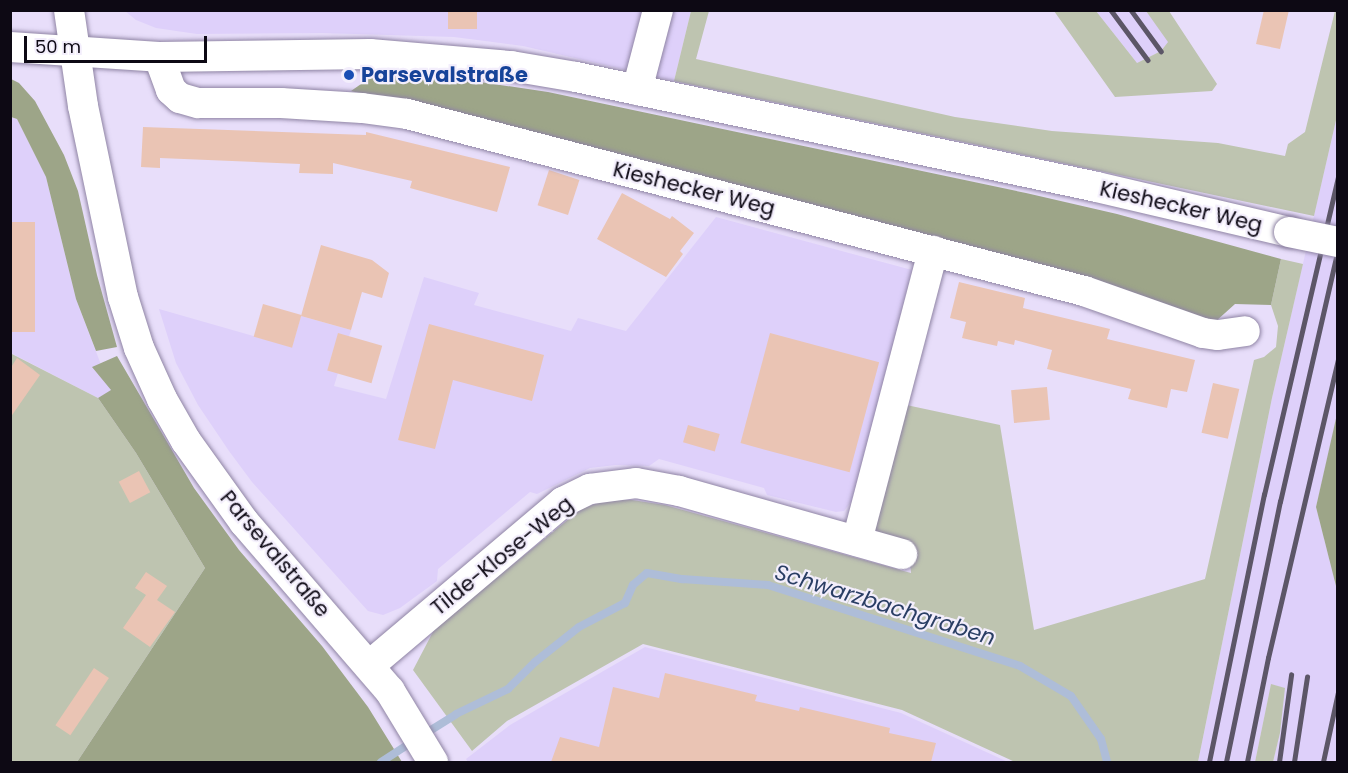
<!DOCTYPE html>
<html>
<head>
<meta charset="utf-8">
<style>
  body { margin:0 }
  #map { position:relative; width:1348px; height:773px; overflow:hidden; background:#e8defa; font-family:Poppins,sans-serif }
  div>[style] { position:absolute }
  .built>* { inset:0; background:#ded0fa }
  .green>* { inset:0; background:#bec4b0 }
  .forest>* { inset:0; background:#9da588 }
  .stream>* { height:8px; margin:-4px; padding:0 4px; transform-origin:4px; border-radius:4px; background:#aebdd8 }
  .building>* { inset:0; background:#eac4b4; transform-origin:0 0 }
  .roads { filter:drop-shadow(0 0 2px #8f84a4) drop-shadow(0 0 2px #8f84a4) }
  .minor>* { height:30px; margin:-15px; padding:0 15px; transform-origin:15px; border-radius:15px; background:#fff }
  .rail>* { height:4.5px; margin:-2.25px; padding:0 2.25px; transform-origin:2.25px; border-radius:2.25px; background:#5c5667 }
  .bridges { filter:drop-shadow(0 0 2px #8f84a4) drop-shadow(0 0 2px #8f84a4) }
  .minor-bridge>* { height:30px; margin:-15px; padding:0 15px; transform-origin:15px; border-radius:15px; background:#fff }
  .dots>* { width:16px; height:16px; translate:-50% -50%; box-sizing:border-box; border:3px solid #f3eefc; border-radius:50% }
  span { translate:-50% -50%; white-space:nowrap; text-align:center; line-height:1.15; -webkit-text-stroke:4.5px #f3eefc; paint-order:stroke }
  .transit-label { font-size:21px; color:#164399; font-weight:700 }
  .left { translate:0 -50%; text-align:left }
  .street-label { font-size:21px; color:#0d0914 }
  .water-label { font-size:22px; color:#2a3e64; font-style:italic }
  .frame { position:absolute; inset:0; border:12px solid #0d0914; pointer-events:none }
  .scale { position:absolute; left:24px; top:36px; width:183px; height:27px; box-sizing:border-box; border:3px solid #0d0914; border-top:0; padding-left:8px; font-size:18px; line-height:21px; white-space:nowrap; color:#0d0914; -webkit-text-stroke:4px #f3eefc; paint-order:stroke }
</style>
</head>
<body>
<div id="map">
  <div class="built">
    <div style="clip-path:polygon(125px 11px,691px 11px,674px 81px,523px 46px,454px 37px,322px 33px,197px 34px,156px 28px,136px 20px)"></div>
    <div style="clip-path:polygon(1096px 11px,1146px 11px,1169px 41px,1161px 51px,1137px 63px)"></div>
    <div style="clip-path:polygon(1337px 116px,1338px 414px,1316px 507px,1337px 590px,1337px 762px,1273px 762px,1280px 733px,1271px 685px,1255px 762px,1198px 762px,1272px 398px)"></div>
    <div style="clip-path:polygon(10px 117px,17px 119px,46px 177px,76px 299px,111px 391px,98px 398px,11px 353px)"></div>
    <div style="clip-path:polygon(716px 217px,912px 270px,855px 497px,844px 511px,836px 512px,767px 495px,764px 488px,659px 459px,649px 466px,616px 465px,590px 468px,537px 494px,530px 492px,438px 569px,437px 581px,400px 608px,383px 615px,368px 611px,252px 482px,229px 451px,198px 405px,176px 363px,159px 309px,292px 347px,301px 316px,351px 330px,334px 386px,386px 399px,424px 277px,479px 293px,474px 305px,571px 331px,578px 318px,626px 331px)"></div>
    <div style="clip-path:polygon(645px 647px,901px 713px,1008px 762px,468px 762px,466px 759px,510px 725px)"></div>
  </div>
  <div class="green">
    <div style="clip-path:polygon(691px 11px,709px 11px,696px 59px,955px 117px,1052px 131px,1218px 143px,1285px 156px,1288px 144px,1305px 132px,1335px 11px,1337px 11px,1337px 116px,1314px 216px,674px 81px)"></div>
    <div style="clip-path:polygon(1054px 11px,1096px 11px,1137px 63px,1161px 51px,1168px 42px,1146px 11px,1169px 11px,1217px 84px,1212px 91px,1115px 97px)"></div>
    <div style="clip-path:polygon(1281px 259px,1303px 264px,1272px 398px,1198px 762px,1015px 762px,902px 710px,643px 644px,507px 721px,472px 751px,413px 670px,435px 628px,581px 509px,606px 500px,632px 500px,665px 505px,911px 573px,909px 551px,881px 540px,874px 528px,897px 403px,1000px 425px,1034px 630px,1205px 579px,1254px 360px,1264px 357px,1276px 347px,1278px 326px,1271px 305px)"></div>
    <div style="clip-path:polygon(10px 353px,98px 398px,136px 453px,205px 568px,77px 762px,11px 762px)"></div>
    <div style="clip-path:polygon(1271px 684px,1285px 688px,1280px 733px,1273px 762px,1255px 762px)"></div>
  </div>
  <div class="forest">
    <div style="clip-path:polygon(374px 75px,460px 79px,548px 92px,1026px 193px,1117px 214px,1281px 259px,1271px 305px,1235px 304px,1215px 322px,351px 91px)"></div>
    <div style="clip-path:polygon(11px 79px,19px 83px,35px 101px,64px 155px,78px 191px,97px 275px,117px 347px,96px 351px,76px 299px,46px 177px,17px 119px,11px 117px)"></div>
    <div style="clip-path:polygon(117px 356px,194px 488px,239px 550px,322px 646px,368px 707px,402px 762px,77px 762px,205px 568px,136px 453px,98px 398px,111px 390px,92px 367px)"></div>
    <div style="clip-path:polygon(1337px 414px,1337px 590px,1316px 507px)"></div>
  </div>
  <div class="stream">
    <div style="left:423px;top:735px;width:39px;rotate:-32deg"></div>
    <div style="left:456px;top:714px;width:58px;rotate:-25.7deg"></div>
    <div style="left:508px;top:689px;width:38px;rotate:-45deg"></div>
    <div style="left:535px;top:662px;width:56px;rotate:-38.5deg"></div>
    <div style="left:579px;top:627px;width:52px;rotate:-27.6deg"></div>
    <div style="left:625px;top:603px;width:20px;rotate:-66deg"></div>
    <div style="left:633px;top:585px;width:18px;rotate:-41deg"></div>
    <div style="left:647px;top:573px;width:36px;rotate:10deg"></div>
    <div style="left:682px;top:579px;width:86px;rotate:4deg"></div>
    <div style="left:768px;top:585px;width:265px;rotate:17.8deg"></div>
    <div style="left:1020px;top:666px;width:59px;rotate:30.5deg"></div>
    <div style="left:1071px;top:696px;width:52px;rotate:55.1deg"></div>
    <div style="left:1101px;top:739px;width:24px;rotate:75deg"></div>
    <div style="left:381px;top:762px;width:38px;rotate:-33deg"></div>
  </div>
  <div class="building">
    <div style="left:448px;top:10px;width:29px;height:19px"></div>
    <div style="clip-path:polygon(1264px 10px,1289px 10px,1280px 49px,1256px 44px)"></div>
    <div style="clip-path:polygon(143px 127px,366px 135px,366px 132px,510px 167px,497px 212px,410px 188px,412px 181px,333px 163px,333px 174px,299px 173px,300px 164px,160px 158px,160px 168px,141px 167px)"></div>
    <div style="left:549px;top:170px;width:32px;height:37px;rotate:18deg"></div>
    <div style="clip-path:polygon(622px 193px,670px 219px,672px 216px,694px 233px,680px 251px,683px 254px,666px 277px,597px 239px)"></div>
    <div style="left:10px;top:222px;width:25px;height:110px"></div>
    <div style="clip-path:polygon(321px 245px,372px 260px,389px 273px,382px 298px,362px 292px,351px 330px,301px 316px)"></div>
    <div style="clip-path:polygon(959px 282px,1025px 298px,1023px 308px,1110px 329px,1107px 339px,1195px 360px,1187px 392px,1171px 389px,1167px 408px,1128px 399px,1131px 389px,1047px 369px,1052px 350px,1015px 340px,1014px 345px,998px 341px,997px 346px,962px 338px,966px 322px,950px 318px)"></div>
    <div style="left:263px;top:304px;width:40px;height:34px;rotate:16deg"></div>
    <div style="clip-path:polygon(429px 324px,544px 355px,532px 401px,453px 380px,435px 449px,398px 440px)"></div>
    <div style="left:338px;top:333px;width:46px;height:39px;rotate:16deg"></div>
    <div style="left:770px;top:333px;width:113px;height:114px;rotate:15deg"></div>
    <div style="clip-path:polygon(17px 358px,40px 375px,10px 418px,10px 369px)"></div>
    <div style="left:1213px;top:383px;width:27px;height:51px;rotate:13deg"></div>
    <div style="left:1047px;top:387px;width:33px;height:36px;rotate:85deg"></div>
    <div style="left:688px;top:425px;width:33px;height:18px;rotate:16deg"></div>
    <div style="left:139px;top:471px;width:24px;height:23px;rotate:62deg"></div>
    <div style="clip-path:polygon(146px 572px,167px 586px,157px 600px,175px 612px,150px 647px,123px 628px,146px 595px,135px 588px)"></div>
    <div style="left:94px;top:668px;width:18px;height:69px;rotate:34deg"></div>
    <div style="clip-path:polygon(665px 673px,757px 695px,755px 701px,799px 711px,800px 707px,890px 728px,889px 733px,936px 743px,931px 762px,551px 762px,560px 737px,599px 747px,613px 687px,659px 698px)"></div>
  </div>
  <div class="roads">
    <div class="minor">
      <div style="left:69px;top:10px;width:97px;rotate:81.7deg"></div>
      <div style="left:83px;top:106px;width:195px;rotate:78.2deg"></div>
      <div style="left:123px;top:297px;width:53px;rotate:72.6deg"></div>
      <div style="left:139px;top:348px;width:56px;rotate:65.7deg"></div>
      <div style="left:162px;top:399px;width:48px;rotate:60.3deg"></div>
      <div style="left:186px;top:441px;width:100px;rotate:54.4deg"></div>
      <div style="left:244px;top:522px;width:223px;rotate:49.2deg"></div>
      <div style="left:390px;top:691px;width:83px;rotate:58.8deg"></div>
      <div style="left:10px;top:47px;width:149px;rotate:3.8deg"></div>
      <div style="left:159px;top:57px;width:211px;rotate:-0.8deg"></div>
      <div style="left:370px;top:54px;width:142px;rotate:4.9deg"></div>
      <div style="left:511px;top:66px;width:66px;rotate:9.6deg"></div>
      <div style="left:576px;top:77px;width:532px;rotate:11.92deg"></div>
      <div style="left:1097px;top:187px;width:197px;rotate:13.2deg"></div>
      <div style="left:159px;top:57px;width:35px;rotate:70deg"></div>
      <div style="left:171px;top:90px;width:12px;rotate:42deg"></div>
      <div style="left:180px;top:98px;width:19px;rotate:16deg"></div>
      <div style="left:198px;top:103px;width:83px"></div>
      <div style="left:281px;top:103px;width:81px;rotate:3.5deg"></div>
      <div style="left:362px;top:108px;width:45px;rotate:7.6deg"></div>
      <div style="left:407px;top:114px;width:700px;rotate:14.65deg"></div>
      <div style="left:1084px;top:291px;width:126px;rotate:19.4deg"></div>
      <div style="left:1203px;top:333px;width:15px;rotate:8deg"></div>
      <div style="left:1218px;top:335px;width:27px;rotate:-8deg"></div>
      <div style="left:637px;top:90px;width:83px;rotate:-75.3deg"></div>
      <div style="left:857px;top:541px;width:300px;rotate:-75.3deg"></div>
      <div style="left:370px;top:665px;width:253px;rotate:-40.2deg"></div>
      <div style="left:563px;top:502px;width:30px;rotate:-26deg"></div>
      <div style="left:590px;top:489px;width:46px;rotate:-7.4deg"></div>
      <div style="left:636px;top:483px;width:44px;rotate:10.5deg"></div>
      <div style="left:679px;top:491px;width:232px;rotate:15.8deg"></div>
    </div>
  </div>
  <div class="rail">
    <div style="left:1111px;top:10px;width:62px;rotate:53.5deg"></div>
    <div style="left:1131px;top:10px;width:51px;rotate:53.8deg"></div>
    <div style="left:1209px;top:762px;width:273px;rotate:-78.4deg"></div>
    <div style="left:1264px;top:495px;width:327px;rotate:-76.9deg"></div>
    <div style="left:1226px;top:762px;width:266px;rotate:-78.3deg"></div>
    <div style="left:1280px;top:502px;width:260px;rotate:-77.1deg"></div>
    <div style="left:1247px;top:762px;width:106px;rotate:-78.6deg"></div>
    <div style="left:1268px;top:658px;width:306px;rotate:-76.8deg"></div>
    <div style="left:1279px;top:762px;width:88px;rotate:-82.1deg"></div>
    <div style="left:1294px;top:762px;width:86px;rotate:-81.3deg"></div>
    <div style="left:1323px;top:762px;width:72px;rotate:-77.9deg"></div>
  </div>
  <div class="bridges">
    <div class="minor-bridge">
      <div style="left:1289px;top:232px;width:50px;rotate:11.5deg"></div>
    </div>
  </div>
  <div class="dots">
    <div style="left:349px;top:75px;background:#1a4fb4"></div>
  </div>
  <div class="transit-label">
    <span class="left" style="left:361px;top:75px">Parsevalstraße</span>
  </div>
  <div class="street-label">
    <span style="left:694px;top:189px;rotate:14deg">Kieshecker Weg</span>
    <span style="left:1181px;top:207px;rotate:13deg">Kieshecker Weg</span>
    <span style="left:275px;top:554px;rotate:50deg">Parsevalstraße</span>
    <span style="left:502px;top:556px;rotate:-39deg">Tilde-Klose-Weg</span>
  </div>
  <div class="water-label">
    <span style="left:885px;top:605px;rotate:17deg">Schwarzbachgraben</span>
  </div>
  <div class="frame"></div>
  <div class="scale">50 m</div>
</div>
</body>
</html>
